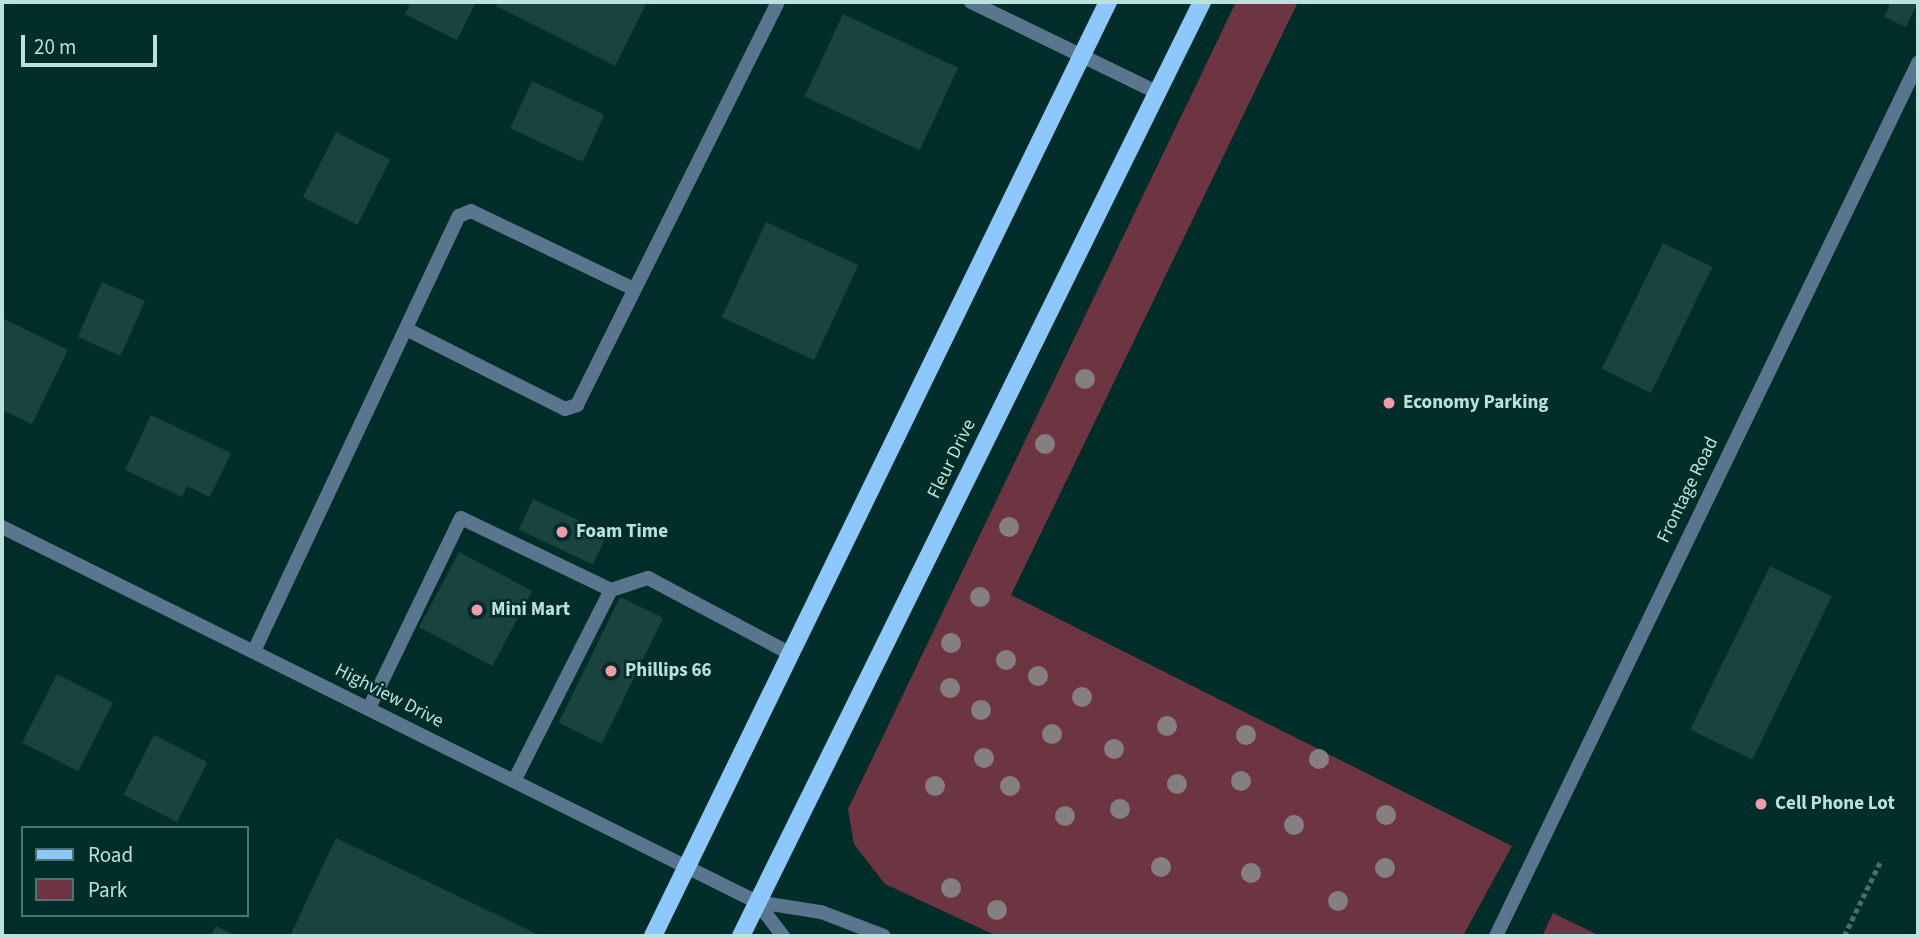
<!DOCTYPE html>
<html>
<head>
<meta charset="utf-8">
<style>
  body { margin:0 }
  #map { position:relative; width:1920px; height:938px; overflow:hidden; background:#002d29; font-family:"Source Sans 3",sans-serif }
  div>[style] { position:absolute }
  .green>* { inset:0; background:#6d3542 }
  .building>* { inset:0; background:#1a423e; transform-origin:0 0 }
  .path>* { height:4.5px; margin-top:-2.25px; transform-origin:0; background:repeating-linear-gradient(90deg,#446f6a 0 5px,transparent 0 8.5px) }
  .lane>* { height:14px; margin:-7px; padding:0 7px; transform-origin:7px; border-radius:7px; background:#5a768f }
  .street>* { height:14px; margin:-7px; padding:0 7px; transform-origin:7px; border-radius:7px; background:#5a768f }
  .primary>* { height:18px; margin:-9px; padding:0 9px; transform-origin:9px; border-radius:9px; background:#8dc7fb }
  .trees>* { width:20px; height:20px; margin:-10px; border-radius:50%; background:#867f82 }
  .dots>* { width:19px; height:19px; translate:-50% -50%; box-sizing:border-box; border:4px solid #002d29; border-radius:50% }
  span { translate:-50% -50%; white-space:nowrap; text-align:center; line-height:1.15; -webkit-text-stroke:5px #002d29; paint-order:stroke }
  .poi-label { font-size:19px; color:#bbe1dc; font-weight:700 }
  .left { translate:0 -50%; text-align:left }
  .street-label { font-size:19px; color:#bbe1dc }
  .frame { position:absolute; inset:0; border:4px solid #bbe1dc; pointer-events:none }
  .legend { position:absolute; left:21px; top:826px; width:228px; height:91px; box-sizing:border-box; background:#002d29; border:2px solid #4b7571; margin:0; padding:9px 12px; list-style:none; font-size:21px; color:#bbe1dc }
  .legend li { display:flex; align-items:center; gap:14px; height:35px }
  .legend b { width:35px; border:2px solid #4b7571 }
  .scale { position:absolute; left:21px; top:35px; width:136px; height:32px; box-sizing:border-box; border:4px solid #bbe1dc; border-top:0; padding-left:9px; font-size:21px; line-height:24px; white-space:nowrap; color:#bbe1dc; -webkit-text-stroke:5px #002d29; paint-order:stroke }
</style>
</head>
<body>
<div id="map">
  <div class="green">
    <div style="clip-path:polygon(1236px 2px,1298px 2px,1011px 595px,1512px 846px,1463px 936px,997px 936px,885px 884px,854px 844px,848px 809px)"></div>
    <div style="clip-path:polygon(1553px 913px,1600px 936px,1542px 936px)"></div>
  </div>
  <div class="building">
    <div style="clip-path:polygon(411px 2px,476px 2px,457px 40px,405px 14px)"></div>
    <div style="clip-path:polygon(499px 2px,647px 2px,615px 66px,496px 6px)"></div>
    <div style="clip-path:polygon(1891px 2px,1918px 2px,1906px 27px,1884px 17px)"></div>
    <div style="left:843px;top:14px;width:127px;height:91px;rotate:25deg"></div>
    <div style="left:532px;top:81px;width:80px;height:52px;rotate:25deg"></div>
    <div style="left:336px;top:132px;width:61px;height:73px;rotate:27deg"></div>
    <div style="left:766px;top:222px;width:102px;height:105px;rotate:25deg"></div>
    <div style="left:1663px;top:243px;width:55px;height:140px;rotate:26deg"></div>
    <div style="left:102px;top:282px;width:47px;height:60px;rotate:24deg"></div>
    <div style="clip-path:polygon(2px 318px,68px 350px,32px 424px,2px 410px)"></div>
    <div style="clip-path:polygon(151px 415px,231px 453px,210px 497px,187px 486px,182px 497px,125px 470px)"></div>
    <div style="left:533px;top:499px;width:82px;height:34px;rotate:25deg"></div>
    <div style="left:459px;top:552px;width:83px;height:85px;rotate:28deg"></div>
    <div style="left:1770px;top:566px;width:69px;height:182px;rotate:26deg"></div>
    <div style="left:620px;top:597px;width:48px;height:140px;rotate:26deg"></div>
    <div style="left:57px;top:674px;width:63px;height:77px;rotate:27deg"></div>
    <div style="left:154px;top:735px;width:60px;height:67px;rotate:27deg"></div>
    <div style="clip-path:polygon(336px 838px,535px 933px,534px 936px,290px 936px)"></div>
    <div style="clip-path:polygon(216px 926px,237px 936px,211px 936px)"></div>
  </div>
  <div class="path">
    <div style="left:1844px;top:936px;width:85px;rotate:-64deg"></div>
  </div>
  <div class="lane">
    <div style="left:406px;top:329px;width:178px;rotate:26.7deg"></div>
    <div style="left:565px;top:409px;width:13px;rotate:-18deg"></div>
    <div style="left:577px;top:405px;width:450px;rotate:-63.5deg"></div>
    <div style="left:254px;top:651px;width:481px;rotate:-64.8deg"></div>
    <div style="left:459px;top:216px;width:13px;rotate:-23deg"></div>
    <div style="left:471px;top:211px;width:181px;rotate:25.6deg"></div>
    <div style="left:369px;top:708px;width:211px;rotate:-64.2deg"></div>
    <div style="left:461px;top:518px;width:166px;rotate:25.6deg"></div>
    <div style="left:611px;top:590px;width:39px;rotate:-18deg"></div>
    <div style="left:648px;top:578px;width:162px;rotate:28deg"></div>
    <div style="left:514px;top:781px;width:214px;rotate:-63.1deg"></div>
    <div style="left:757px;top:902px;width:65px;rotate:8.9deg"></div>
    <div style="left:821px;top:912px;width:67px;rotate:20.9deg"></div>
    <div style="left:757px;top:902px;width:43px;rotate:52.6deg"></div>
    <div style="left:1496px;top:936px;width:970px;rotate:-64.2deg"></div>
  </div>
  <div class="street">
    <div style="left:971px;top:2px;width:208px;rotate:25.9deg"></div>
    <div style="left:2px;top:527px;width:843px;rotate:26.41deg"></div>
  </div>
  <div class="primary">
    <div style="left:653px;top:936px;width:1039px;rotate:-64.03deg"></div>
    <div style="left:741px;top:936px;width:1042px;rotate:-63.73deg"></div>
  </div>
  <div class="trees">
    <div style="left:1085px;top:379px"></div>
    <div style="left:1045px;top:444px"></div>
    <div style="left:1009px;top:527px"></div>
    <div style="left:980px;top:597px"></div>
    <div style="left:951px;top:643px"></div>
    <div style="left:1006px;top:660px"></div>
    <div style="left:1038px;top:676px"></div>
    <div style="left:950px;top:688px"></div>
    <div style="left:1082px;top:697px"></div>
    <div style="left:981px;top:710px"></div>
    <div style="left:1167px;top:726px"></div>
    <div style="left:1052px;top:734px"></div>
    <div style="left:1246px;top:735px"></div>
    <div style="left:1114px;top:749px"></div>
    <div style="left:984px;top:758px"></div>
    <div style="left:1319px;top:759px"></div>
    <div style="left:1241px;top:781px"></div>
    <div style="left:1177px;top:784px"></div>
    <div style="left:935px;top:786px"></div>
    <div style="left:1010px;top:786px"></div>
    <div style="left:1120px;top:809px"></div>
    <div style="left:1386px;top:815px"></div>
    <div style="left:1065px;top:816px"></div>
    <div style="left:1294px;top:825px"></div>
    <div style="left:1161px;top:867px"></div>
    <div style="left:1385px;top:868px"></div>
    <div style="left:1251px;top:873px"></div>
    <div style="left:951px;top:888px"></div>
    <div style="left:1338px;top:901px"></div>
    <div style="left:997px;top:910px"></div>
  </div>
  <div class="dots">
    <div style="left:1389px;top:403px;background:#f29aac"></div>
    <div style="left:562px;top:532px;background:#f29aac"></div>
    <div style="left:477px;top:610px;background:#f29aac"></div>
    <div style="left:611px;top:671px;background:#f29aac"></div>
    <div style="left:1761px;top:804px;background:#f29aac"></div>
  </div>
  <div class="poi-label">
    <span class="left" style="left:1403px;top:403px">Economy Parking</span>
    <span class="left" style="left:576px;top:532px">Foam Time</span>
    <span class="left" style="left:491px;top:610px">Mini Mart</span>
    <span class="left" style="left:625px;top:671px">Phillips 66</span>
    <span class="left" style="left:1775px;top:804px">Cell Phone Lot</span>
  </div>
  <div class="street-label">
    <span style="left:952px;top:459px;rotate:-64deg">Fleur Drive</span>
    <span style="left:1688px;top:490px;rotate:-64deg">Frontage Road</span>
    <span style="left:389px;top:696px;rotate:27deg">Highview Drive</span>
  </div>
  <div class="frame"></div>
  <ul class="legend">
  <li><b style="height:9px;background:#8dc7fb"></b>Road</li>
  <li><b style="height:19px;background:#6d3542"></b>Park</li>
  </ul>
  <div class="scale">20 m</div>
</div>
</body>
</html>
